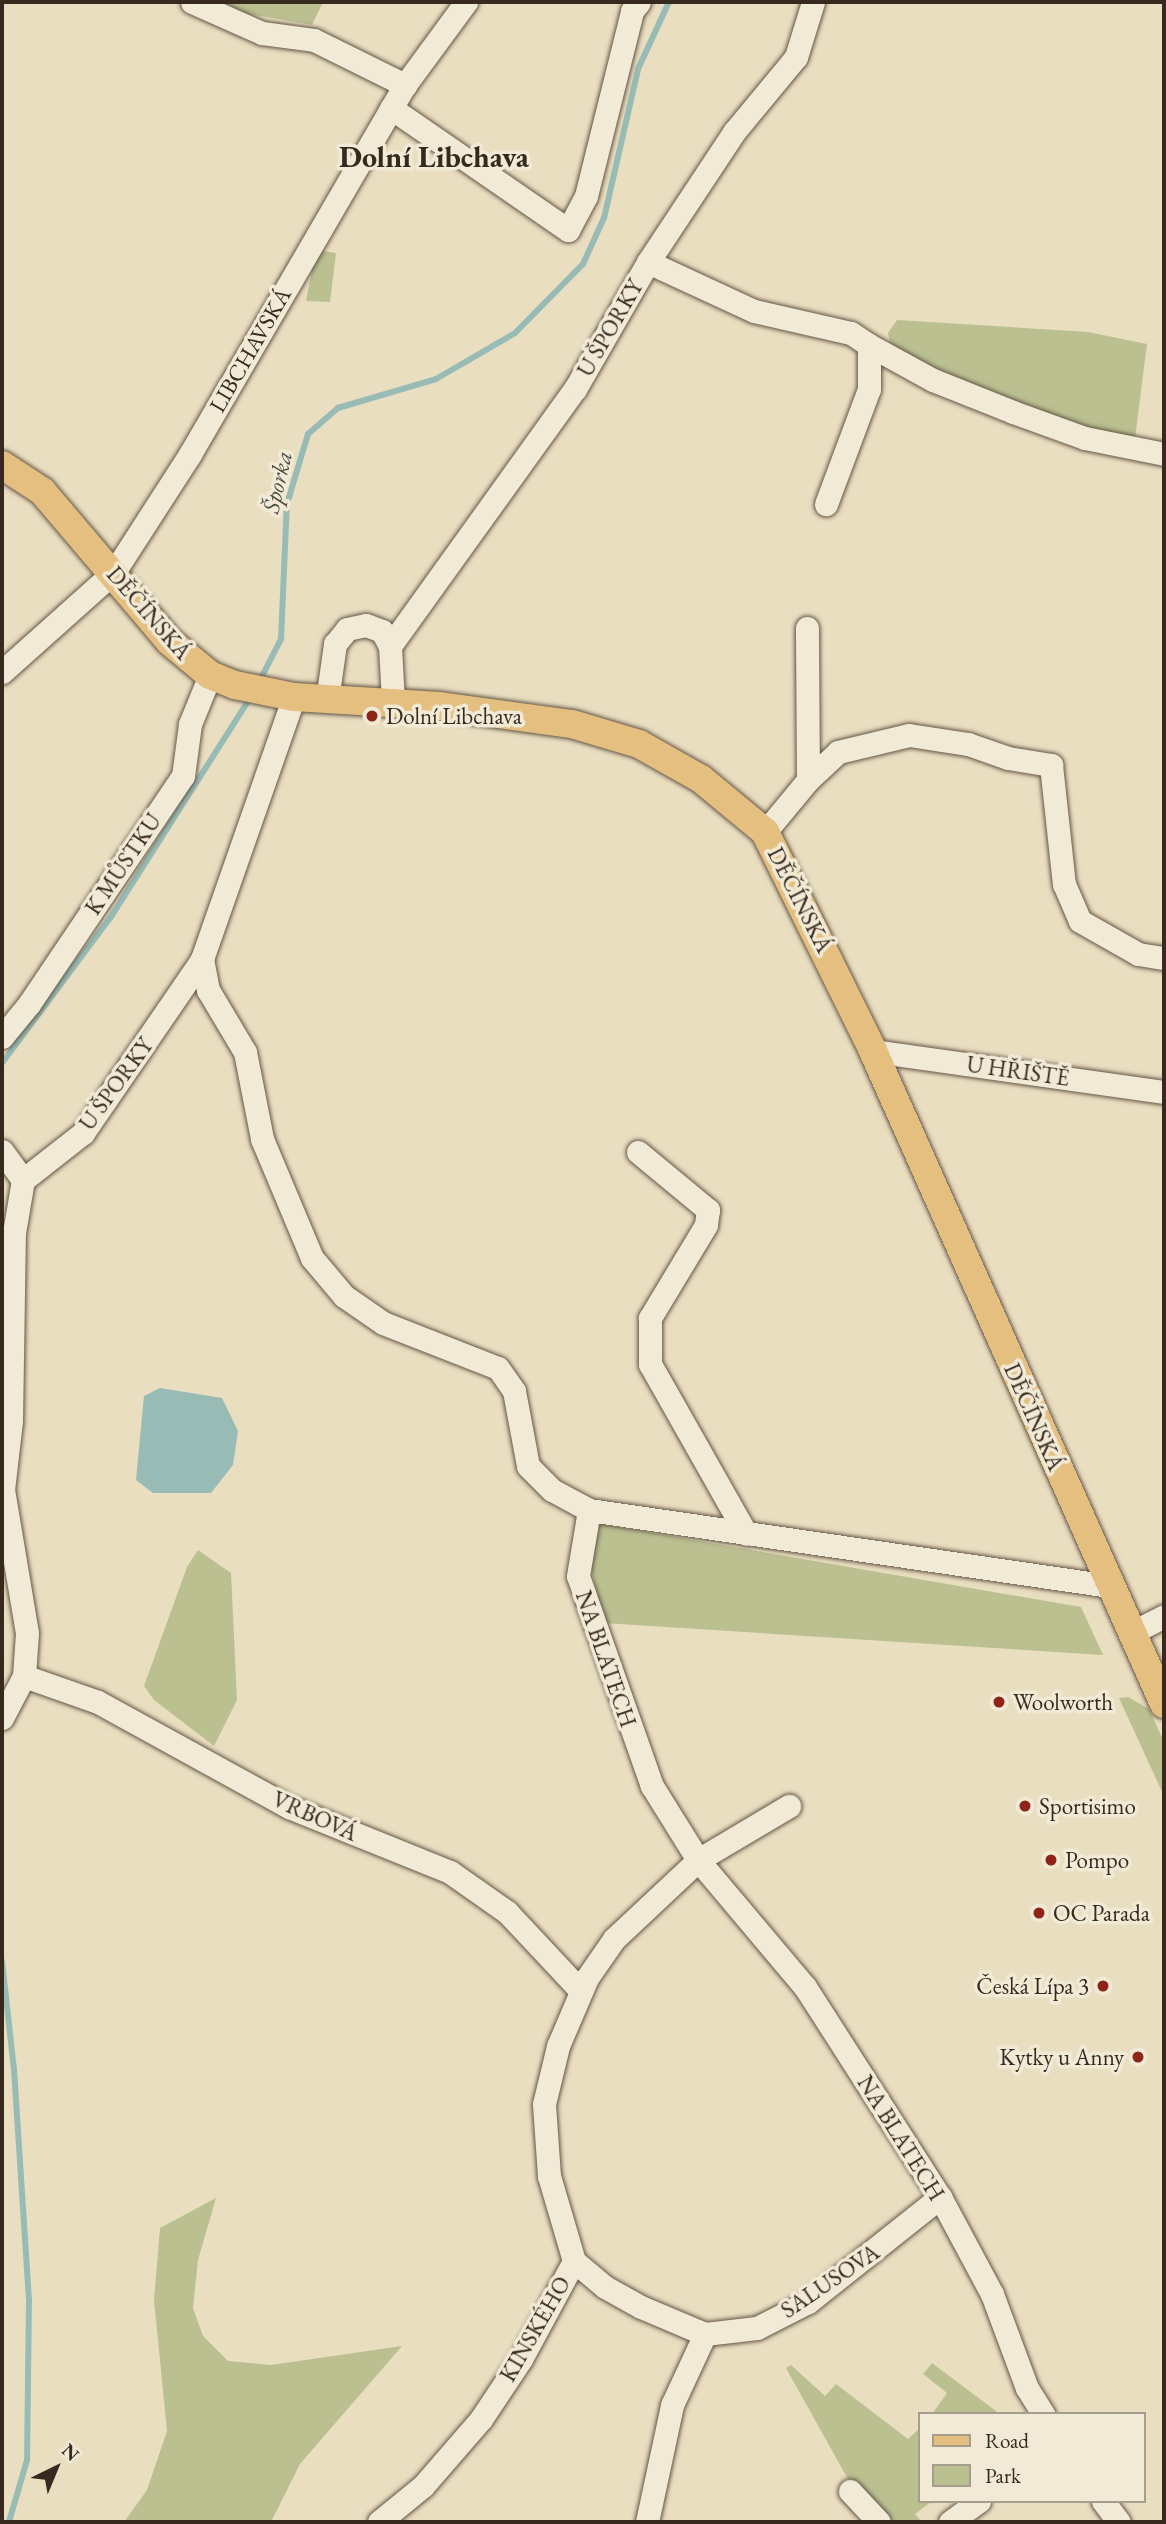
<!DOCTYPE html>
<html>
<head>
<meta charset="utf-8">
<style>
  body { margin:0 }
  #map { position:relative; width:1166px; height:2524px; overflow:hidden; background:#eadec0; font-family:"EB Garamond",serif }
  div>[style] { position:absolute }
  .green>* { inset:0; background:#bac090 }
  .water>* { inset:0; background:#98bcb5 }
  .stream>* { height:6px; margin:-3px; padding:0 3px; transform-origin:3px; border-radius:3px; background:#98bcb5 }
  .roads { filter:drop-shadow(0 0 2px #645647) drop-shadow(0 0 2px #645647) }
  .minor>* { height:23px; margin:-11.5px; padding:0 11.5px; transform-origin:11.5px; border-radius:11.5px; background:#f1ead6 }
  .major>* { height:28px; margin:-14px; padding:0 14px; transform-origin:14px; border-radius:14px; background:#e5bf80 }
  .dots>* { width:19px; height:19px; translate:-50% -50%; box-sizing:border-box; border:4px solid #f1ead6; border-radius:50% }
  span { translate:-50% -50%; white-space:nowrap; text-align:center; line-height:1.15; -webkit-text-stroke:7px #f1ead6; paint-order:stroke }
  .street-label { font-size:23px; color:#38291f }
  .poi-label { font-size:23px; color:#38291f }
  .left { translate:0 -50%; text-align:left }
  .right { translate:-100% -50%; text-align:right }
  .water-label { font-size:24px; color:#504e44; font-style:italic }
  .district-label { font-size:30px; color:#38291f; font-weight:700 }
  .frame { position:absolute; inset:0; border:4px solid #38291f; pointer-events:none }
  .legend { position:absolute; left:918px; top:2412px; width:228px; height:91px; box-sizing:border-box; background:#f1ead6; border:2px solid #a79d8d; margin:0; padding:9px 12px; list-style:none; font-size:21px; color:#38291f }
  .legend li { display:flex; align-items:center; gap:14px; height:35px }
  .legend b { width:35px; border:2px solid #a79d8d }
  .north { position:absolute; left:21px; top:2433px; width:70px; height:70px; -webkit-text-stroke:5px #f1ead6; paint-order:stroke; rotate:43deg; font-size:19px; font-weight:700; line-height:28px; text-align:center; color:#38291f }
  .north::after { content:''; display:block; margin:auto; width:24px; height:32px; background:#38291f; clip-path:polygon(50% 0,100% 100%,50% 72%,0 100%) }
</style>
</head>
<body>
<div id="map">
  <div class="green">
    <div style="clip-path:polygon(223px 2px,323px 2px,312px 25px,244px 13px)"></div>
    <div style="clip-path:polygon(316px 250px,336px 253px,330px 302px,306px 301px)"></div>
    <div style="clip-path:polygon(897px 320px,1088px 332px,1147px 344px,1135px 438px,1090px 428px,922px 368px,891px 348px,888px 333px)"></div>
    <div style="clip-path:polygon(600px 1524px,1081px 1607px,1103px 1655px,604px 1623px,591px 1568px)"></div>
    <div style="clip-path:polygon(198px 1550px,231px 1573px,237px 1700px,214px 1746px,154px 1700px,144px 1686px,187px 1567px)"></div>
    <div style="clip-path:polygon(1128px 1697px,1149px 1709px,1164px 1742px,1164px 1796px,1119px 1698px)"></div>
    <div style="clip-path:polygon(216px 2198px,198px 2260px,193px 2308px,203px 2336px,228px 2361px,271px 2365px,402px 2346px,300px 2464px,271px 2522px,124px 2522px,147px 2490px,167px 2431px,154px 2300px,160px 2228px)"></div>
    <div style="clip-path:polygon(932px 2363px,996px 2411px,997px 2414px,932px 2414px,947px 2393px,923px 2374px)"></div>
    <div style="clip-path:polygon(791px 2365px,825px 2396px,836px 2384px,908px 2439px,919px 2429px,919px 2501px,932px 2501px,915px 2514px,922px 2522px,887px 2522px,849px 2481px,786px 2368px)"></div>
  </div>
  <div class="water">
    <div style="clip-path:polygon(160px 1388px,222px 1398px,238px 1431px,233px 1465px,211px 1493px,153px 1493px,136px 1480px,144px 1396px)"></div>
  </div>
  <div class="stream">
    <div style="left:258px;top:684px;width:51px;rotate:-62.9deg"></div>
    <div style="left:281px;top:639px;width:135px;rotate:-87.5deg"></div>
    <div style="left:287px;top:504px;width:73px;rotate:-73.3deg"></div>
    <div style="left:308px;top:434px;width:40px;rotate:-41deg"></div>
    <div style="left:338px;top:408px;width:102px;rotate:-16.5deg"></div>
    <div style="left:436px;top:379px;width:91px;rotate:-30.2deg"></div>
    <div style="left:515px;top:333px;width:97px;rotate:-45.4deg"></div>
    <div style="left:583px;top:264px;width:51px;rotate:-65.5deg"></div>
    <div style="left:604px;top:218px;width:153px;rotate:-77.1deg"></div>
    <div style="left:638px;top:69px;width:74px;rotate:-65.2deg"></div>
    <div style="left:2px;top:1063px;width:182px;rotate:-53.3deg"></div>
    <div style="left:111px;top:917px;width:262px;rotate:-57.6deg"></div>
    <div style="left:2px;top:1961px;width:109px;rotate:83.7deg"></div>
    <div style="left:14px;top:2069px;width:230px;rotate:86.3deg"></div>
    <div style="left:29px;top:2299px;width:161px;rotate:90.7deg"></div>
    <div style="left:27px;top:2460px;width:65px;rotate:106.2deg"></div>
  </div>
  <div class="roads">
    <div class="minor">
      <div style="left:192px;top:2px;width:77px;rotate:23.9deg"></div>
      <div style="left:262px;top:33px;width:52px;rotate:7.7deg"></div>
      <div style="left:314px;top:40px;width:102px;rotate:26.3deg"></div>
      <div style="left:391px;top:108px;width:215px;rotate:34.6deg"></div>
      <div style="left:568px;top:230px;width:38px;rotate:-62deg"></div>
      <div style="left:586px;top:196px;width:191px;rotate:-76deg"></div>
      <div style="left:632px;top:11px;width:11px;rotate:-52deg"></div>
      <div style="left:648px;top:262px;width:117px;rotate:24.8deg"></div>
      <div style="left:754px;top:311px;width:99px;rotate:12.8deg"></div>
      <div style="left:851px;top:333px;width:22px;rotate:34deg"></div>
      <div style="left:869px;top:345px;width:44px;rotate:90deg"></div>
      <div style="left:869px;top:389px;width:123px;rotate:110.5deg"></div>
      <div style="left:869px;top:345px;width:73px;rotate:28.7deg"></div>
      <div style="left:933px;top:380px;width:86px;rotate:21.8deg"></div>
      <div style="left:1013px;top:412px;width:77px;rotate:19.9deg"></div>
      <div style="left:1085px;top:438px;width:81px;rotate:11.4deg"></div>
      <div style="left:390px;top:646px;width:317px;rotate:-54.3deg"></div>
      <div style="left:575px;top:389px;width:146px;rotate:-60.1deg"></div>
      <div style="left:648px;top:262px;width:156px;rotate:-56.5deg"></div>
      <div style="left:734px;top:132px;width:97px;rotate:-50.4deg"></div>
      <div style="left:796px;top:57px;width:58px;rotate:-72.8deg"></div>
      <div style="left:2px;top:672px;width:150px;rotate:-41.8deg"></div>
      <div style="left:114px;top:572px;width:140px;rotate:-57.2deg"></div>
      <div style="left:190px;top:454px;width:427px;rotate:-59.8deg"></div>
      <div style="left:405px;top:85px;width:103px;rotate:-53.7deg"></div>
      <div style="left:327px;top:700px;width:57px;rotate:-81.9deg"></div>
      <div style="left:335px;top:644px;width:19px;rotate:-51deg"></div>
      <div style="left:347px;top:629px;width:19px;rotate:-12deg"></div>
      <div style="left:366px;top:625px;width:17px;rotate:21deg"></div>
      <div style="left:382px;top:631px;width:17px;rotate:62deg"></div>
      <div style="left:390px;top:646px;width:56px;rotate:86.9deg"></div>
      <div style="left:808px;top:780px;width:41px;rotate:-43deg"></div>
      <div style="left:838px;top:752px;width:73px;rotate:-13.5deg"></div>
      <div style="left:909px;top:735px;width:60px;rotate:8.7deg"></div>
      <div style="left:968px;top:744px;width:42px;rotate:19.3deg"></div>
      <div style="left:1008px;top:758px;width:44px;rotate:9.2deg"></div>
      <div style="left:1051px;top:765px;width:120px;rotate:83.8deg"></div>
      <div style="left:1064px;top:884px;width:40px;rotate:66.6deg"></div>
      <div style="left:1080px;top:921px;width:67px;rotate:29.6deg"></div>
      <div style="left:1138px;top:954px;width:26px;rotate:9deg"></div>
      <div style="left:765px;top:832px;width:67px;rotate:-50.4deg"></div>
      <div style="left:808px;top:780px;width:152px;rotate:-90.4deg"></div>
      <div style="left:202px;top:959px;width:32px;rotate:79deg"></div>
      <div style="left:208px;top:990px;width:72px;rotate:59.2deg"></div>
      <div style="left:245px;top:1052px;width:89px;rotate:78.9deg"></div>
      <div style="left:262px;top:1139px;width:129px;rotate:67.2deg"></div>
      <div style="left:312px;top:1258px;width:50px;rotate:49.9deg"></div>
      <div style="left:344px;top:1296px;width:47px;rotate:34.7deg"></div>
      <div style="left:383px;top:1323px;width:123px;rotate:21.4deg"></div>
      <div style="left:498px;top:1368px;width:28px;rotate:55deg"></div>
      <div style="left:514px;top:1391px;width:76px;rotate:79.4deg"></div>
      <div style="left:528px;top:1466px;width:34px;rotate:45deg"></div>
      <div style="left:552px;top:1490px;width:42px;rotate:28.4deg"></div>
      <div style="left:589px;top:1510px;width:67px;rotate:99.5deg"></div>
      <div style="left:578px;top:1576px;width:223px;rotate:70.6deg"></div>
      <div style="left:652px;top:1786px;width:87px;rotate:58.1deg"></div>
      <div style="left:698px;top:1860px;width:166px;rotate:49.9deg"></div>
      <div style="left:805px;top:1987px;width:250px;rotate:57.3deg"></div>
      <div style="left:940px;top:2197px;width:110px;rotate:61.8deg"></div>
      <div style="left:992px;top:2294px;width:100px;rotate:69.6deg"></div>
      <div style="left:1027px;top:2388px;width:31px;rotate:58deg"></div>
      <div style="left:2px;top:1037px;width:43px;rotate:-50.7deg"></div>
      <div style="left:29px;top:1004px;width:275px;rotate:-56deg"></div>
      <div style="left:183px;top:776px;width:52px;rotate:-82.3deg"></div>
      <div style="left:190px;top:724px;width:53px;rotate:-67.8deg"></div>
      <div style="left:873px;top:1051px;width:294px;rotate:8deg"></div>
      <div style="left:2px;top:1151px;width:36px;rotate:54deg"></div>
      <div style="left:638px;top:1152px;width:91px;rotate:39.6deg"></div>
      <div style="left:708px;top:1210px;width:15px;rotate:98deg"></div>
      <div style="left:706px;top:1225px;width:109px;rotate:121.1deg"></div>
      <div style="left:650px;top:1318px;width:46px;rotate:90deg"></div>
      <div style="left:650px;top:1364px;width:195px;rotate:60.5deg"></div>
      <div style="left:589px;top:1510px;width:527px;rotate:8.3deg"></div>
      <div style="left:1131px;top:1633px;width:37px;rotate:-27deg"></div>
      <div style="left:24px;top:1676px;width:78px;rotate:19.4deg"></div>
      <div style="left:98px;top:1702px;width:218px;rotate:28.8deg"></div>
      <div style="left:289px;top:1807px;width:174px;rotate:22deg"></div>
      <div style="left:450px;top:1872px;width:70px;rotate:35.1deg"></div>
      <div style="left:507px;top:1912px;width:108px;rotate:46.9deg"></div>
      <div style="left:2px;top:1718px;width:47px;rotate:-62.4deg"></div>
      <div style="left:24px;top:1676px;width:43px;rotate:-86deg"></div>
      <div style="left:27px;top:1633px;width:145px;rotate:-99.5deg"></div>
      <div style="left:3px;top:1490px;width:69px;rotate:-83.4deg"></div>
      <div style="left:11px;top:1421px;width:188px;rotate:-89.1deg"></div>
      <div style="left:14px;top:1233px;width:54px;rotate:-80.4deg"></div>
      <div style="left:23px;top:1180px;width:76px;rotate:-38.1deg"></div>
      <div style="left:83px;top:1133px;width:211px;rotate:-55.6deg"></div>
      <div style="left:202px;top:959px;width:278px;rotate:-70.7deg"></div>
      <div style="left:574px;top:2261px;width:40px;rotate:40deg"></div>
      <div style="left:605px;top:2287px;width:41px;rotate:29.1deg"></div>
      <div style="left:641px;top:2307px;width:69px;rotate:22.9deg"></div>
      <div style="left:705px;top:2334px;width:52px;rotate:-6.6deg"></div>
      <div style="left:757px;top:2328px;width:57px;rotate:-27deg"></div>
      <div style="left:808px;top:2302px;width:169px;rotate:-38.5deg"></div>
      <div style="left:850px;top:2491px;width:42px;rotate:46.9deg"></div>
      <div style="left:1103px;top:2501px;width:26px;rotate:53deg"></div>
      <div style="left:379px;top:2522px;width:57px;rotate:-39.3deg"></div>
      <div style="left:423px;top:2486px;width:89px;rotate:-49.1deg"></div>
      <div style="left:481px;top:2419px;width:72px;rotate:-56.3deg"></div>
      <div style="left:521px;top:2359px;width:111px;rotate:-61.6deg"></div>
      <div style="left:574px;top:2261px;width:89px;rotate:-106.4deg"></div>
      <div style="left:549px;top:2176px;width:72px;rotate:-94deg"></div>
      <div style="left:544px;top:2104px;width:60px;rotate:-76.4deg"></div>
      <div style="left:558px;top:2046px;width:74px;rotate:-66.9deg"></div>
      <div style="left:587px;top:1978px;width:47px;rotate:-55.3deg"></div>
      <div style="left:614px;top:1939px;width:115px;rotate:-43.2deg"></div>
      <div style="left:698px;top:1860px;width:106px;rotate:-30.7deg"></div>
      <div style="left:647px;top:2522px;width:120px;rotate:-77.9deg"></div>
      <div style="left:672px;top:2405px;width:78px;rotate:-65.1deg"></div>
      <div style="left:950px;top:2522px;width:36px;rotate:-36deg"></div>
    </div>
    <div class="major">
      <div style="left:2px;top:465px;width:48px;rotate:33deg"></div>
      <div style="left:42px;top:491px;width:197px;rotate:49.7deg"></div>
      <div style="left:169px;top:641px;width:53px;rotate:39.7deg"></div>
      <div style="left:210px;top:675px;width:27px;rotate:22deg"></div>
      <div style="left:235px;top:685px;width:60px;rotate:11.5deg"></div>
      <div style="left:294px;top:697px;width:146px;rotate:3.5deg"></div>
      <div style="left:440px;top:706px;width:133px;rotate:7.8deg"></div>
      <div style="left:572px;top:724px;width:70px;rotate:16.6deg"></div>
      <div style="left:639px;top:744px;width:71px;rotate:29.4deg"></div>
      <div style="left:701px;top:779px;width:83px;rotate:39.6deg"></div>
      <div style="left:765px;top:832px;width:244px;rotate:63.7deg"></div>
      <div style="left:873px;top:1051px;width:715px;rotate:65.98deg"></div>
    </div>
  </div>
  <div class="dots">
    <div style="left:372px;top:716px;background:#8f2418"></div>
    <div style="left:999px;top:1702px;background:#8f2418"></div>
    <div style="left:1025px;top:1806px;background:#8f2418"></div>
    <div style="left:1051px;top:1860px;background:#8f2418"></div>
    <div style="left:1039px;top:1913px;background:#8f2418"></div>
    <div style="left:1103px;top:1986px;background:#8f2418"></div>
    <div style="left:1138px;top:2057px;background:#8f2418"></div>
  </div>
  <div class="street-label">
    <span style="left:610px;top:328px;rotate:-60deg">U ŠPORKY</span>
    <span style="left:250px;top:350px;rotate:-60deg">LIBCHAVSKÁ</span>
    <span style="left:149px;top:613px;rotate:49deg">DĚČÍNSKÁ</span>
    <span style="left:123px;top:864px;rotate:-56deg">K MŮSTKU</span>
    <span style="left:800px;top:900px;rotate:63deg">DĚČÍNSKÁ</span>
    <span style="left:1018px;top:1071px;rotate:8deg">U HŘIŠTĚ</span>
    <span style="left:116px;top:1084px;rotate:-54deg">U ŠPORKY</span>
    <span style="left:1034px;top:1417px;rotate:66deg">DĚČÍNSKÁ</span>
    <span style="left:606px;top:1659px;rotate:71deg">NA BLATECH</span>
    <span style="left:315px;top:1816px;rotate:24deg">VRBOVÁ</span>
    <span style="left:901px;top:2138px;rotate:58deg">NA BLATECH</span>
    <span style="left:830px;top:2281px;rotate:-34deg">SALUSOVA</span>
    <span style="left:535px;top:2329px;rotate:-60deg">KINSKÉHO</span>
  </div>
  <div class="poi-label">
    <span class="left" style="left:386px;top:716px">Dolní Libchava</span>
    <span class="left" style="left:1013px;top:1702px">Woolworth</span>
    <span class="left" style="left:1039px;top:1806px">Sportisimo</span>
    <span class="left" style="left:1065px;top:1860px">Pompo</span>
    <span class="left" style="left:1053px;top:1913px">OC Parada</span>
    <span class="right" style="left:1089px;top:1986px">Česká Lípa 3</span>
    <span class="right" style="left:1124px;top:2057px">Kytky u Anny</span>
  </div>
  <div class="water-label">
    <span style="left:277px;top:482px;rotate:-77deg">Šporka</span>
  </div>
  <div class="district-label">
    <span style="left:434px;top:157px">Dolní Libchava</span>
  </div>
  <div class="frame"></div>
  <ul class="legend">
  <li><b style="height:9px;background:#e5bf80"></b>Road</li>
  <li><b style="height:19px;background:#bac090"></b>Park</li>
  </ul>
  <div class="north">N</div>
</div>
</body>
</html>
